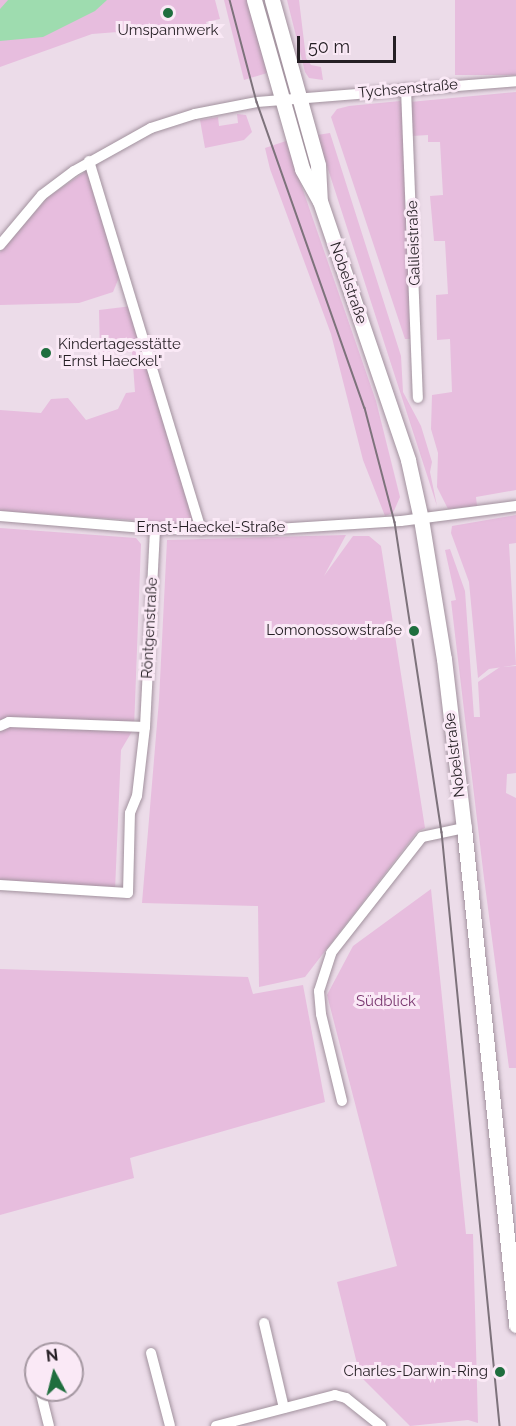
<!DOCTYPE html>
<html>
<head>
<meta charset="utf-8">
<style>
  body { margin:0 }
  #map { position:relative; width:516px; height:1426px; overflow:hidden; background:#ecdce9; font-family:Raleway,sans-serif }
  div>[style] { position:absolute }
  .green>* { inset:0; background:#e7bdde; transform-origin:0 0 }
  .water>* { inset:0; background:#9edcaf }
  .roads { filter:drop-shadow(0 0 2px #a2929e) drop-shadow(0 0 2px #a2929e) }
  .minor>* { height:10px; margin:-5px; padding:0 5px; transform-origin:5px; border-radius:5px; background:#fff }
  .secondary>* { height:15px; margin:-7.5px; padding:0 7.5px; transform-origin:7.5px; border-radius:7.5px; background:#fff }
  .tram>* { height:1.5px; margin:-0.75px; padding:0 0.75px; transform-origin:0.75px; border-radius:0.75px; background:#7d727b }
  .dots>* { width:16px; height:16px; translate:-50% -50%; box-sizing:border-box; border:3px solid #fae9f6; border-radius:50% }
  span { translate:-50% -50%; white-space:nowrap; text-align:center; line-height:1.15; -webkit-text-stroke:6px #fae9f6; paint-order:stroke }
  .poi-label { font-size:15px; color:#251f24 }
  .left { translate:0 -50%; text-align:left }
  .right { translate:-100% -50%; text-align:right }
  .street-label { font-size:15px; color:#251f24 }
  .park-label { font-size:15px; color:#79376f }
  .north { position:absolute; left:24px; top:1342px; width:60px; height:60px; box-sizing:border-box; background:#fae9f6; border:2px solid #a598a2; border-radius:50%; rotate:353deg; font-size:16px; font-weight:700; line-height:24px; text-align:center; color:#251f24 }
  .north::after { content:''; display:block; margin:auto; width:21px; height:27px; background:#1f6e3e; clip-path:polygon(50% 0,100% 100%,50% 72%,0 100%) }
  .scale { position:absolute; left:297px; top:36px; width:99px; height:27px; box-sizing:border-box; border:3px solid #251f24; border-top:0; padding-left:8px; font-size:18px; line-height:21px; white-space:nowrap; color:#251f24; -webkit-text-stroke:4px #fae9f6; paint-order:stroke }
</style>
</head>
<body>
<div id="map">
  <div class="green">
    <div style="clip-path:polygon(0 0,215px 0,220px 19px,206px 22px,207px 25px,92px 34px,0 67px)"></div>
    <div style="clip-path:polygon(224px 0,247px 0,267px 73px,244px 80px)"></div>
    <div style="clip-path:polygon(287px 0,299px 0,306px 58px,311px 65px,321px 67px,323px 80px,309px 78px,305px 72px)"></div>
    <div style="left:455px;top:0;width:61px;height:75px"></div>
    <div style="clip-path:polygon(516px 92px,516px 490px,476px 497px,477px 506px,448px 509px,437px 487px,438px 453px,431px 429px,432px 395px,452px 392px,450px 339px,437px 340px,436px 295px,448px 294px,445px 241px,434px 241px,430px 196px,443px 195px,440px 142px,428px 142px,428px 135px,412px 136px,410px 102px)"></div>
    <div style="clip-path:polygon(400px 101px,402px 103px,411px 339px,405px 339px,331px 117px,337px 109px,349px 106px)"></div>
    <div style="clip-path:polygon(237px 114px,246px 115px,252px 132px,244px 140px,205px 148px,200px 120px,218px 117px,219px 126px,238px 123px)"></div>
    <div style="clip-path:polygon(330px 133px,401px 356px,403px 392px,421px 426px,432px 462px,430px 472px,437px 506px,317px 135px)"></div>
    <div style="clip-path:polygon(286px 141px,376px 401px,400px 497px,393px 513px,385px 516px,363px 460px,331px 334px,270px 169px,265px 148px)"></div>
    <div style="clip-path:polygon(89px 169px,120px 275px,113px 292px,79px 303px,0 305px,0 252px,48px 197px)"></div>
    <div style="clip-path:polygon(132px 306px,194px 516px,188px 524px,0 511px,0 410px,41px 413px,51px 399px,68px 398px,86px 420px,118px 409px,126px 393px,135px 392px,132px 352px,100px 353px,99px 310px)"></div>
    <div style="clip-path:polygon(516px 515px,516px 543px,509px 544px,516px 665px,489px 669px,478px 678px,469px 582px,451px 533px,452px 526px)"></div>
    <div style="clip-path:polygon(0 528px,136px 538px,141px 544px,134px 728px,121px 750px,115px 891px,0 885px)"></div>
    <div style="clip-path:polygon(346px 535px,324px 576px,353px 536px,369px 536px,381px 546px,425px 828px,417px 832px,305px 977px,259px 987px,258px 906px,142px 903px,159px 700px,167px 540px)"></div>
    <div style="clip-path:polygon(450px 549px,465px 591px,474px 717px,480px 717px,478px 682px,500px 667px,516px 666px,516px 773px,507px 774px,506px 793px,516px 798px,516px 1068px,509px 1068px,484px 878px,451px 601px,456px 600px,445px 550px)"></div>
    <div style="clip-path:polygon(431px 889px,466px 1234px,473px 1234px,478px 1423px,468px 1420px,410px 1426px,360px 1376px,337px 1282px,397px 1266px,327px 995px,353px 946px)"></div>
    <div style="clip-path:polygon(0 969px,248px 977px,253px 994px,303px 985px,325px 1102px,130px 1158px,134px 1178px,0 1215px)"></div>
  </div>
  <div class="water">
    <div style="clip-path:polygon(8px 0,107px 0,95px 11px,43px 37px,0 41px,0 9px)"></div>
  </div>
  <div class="roads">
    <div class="minor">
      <div style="left:406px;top:89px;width:309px;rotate:87.8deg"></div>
      <div style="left:89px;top:161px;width:386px;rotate:73.1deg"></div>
      <div style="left:0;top:245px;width:65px;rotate:-50deg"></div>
      <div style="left:42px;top:195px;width:40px;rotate:-37deg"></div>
      <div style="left:74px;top:171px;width:88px;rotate:-29.2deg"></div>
      <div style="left:151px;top:128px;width:46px;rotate:-17.7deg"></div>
      <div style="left:195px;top:114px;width:63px;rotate:-11deg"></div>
      <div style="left:257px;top:102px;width:260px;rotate:-4.6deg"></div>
      <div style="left:0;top:516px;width:156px;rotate:4.8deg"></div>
      <div style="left:155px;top:529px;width:106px;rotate:0.5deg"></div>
      <div style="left:261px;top:530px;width:140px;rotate:-3.7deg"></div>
      <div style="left:401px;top:521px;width:116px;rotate:-7.4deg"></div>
      <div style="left:0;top:726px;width:10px;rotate:-24deg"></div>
      <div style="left:9px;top:722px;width:136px;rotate:2.1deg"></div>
      <div style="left:0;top:885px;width:128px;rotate:3.6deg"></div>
      <div style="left:128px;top:893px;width:80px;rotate:-88.6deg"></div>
      <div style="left:130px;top:813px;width:18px;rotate:-68deg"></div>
      <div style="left:137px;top:796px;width:69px;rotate:-83.4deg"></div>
      <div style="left:145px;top:727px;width:198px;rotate:-87.1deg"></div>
      <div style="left:342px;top:1101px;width:89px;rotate:-103.6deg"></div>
      <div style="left:321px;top:1014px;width:23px;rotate:-95deg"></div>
      <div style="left:319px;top:991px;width:40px;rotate:-72deg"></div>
      <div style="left:331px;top:953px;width:147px;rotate:-51.9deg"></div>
      <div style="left:422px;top:837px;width:43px;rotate:-12.1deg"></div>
      <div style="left:264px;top:1323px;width:87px;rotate:76.8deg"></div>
      <div style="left:151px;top:1353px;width:75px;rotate:75.4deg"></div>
      <div style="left:40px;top:1390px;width:37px;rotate:76deg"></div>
      <div style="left:216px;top:1426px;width:123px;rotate:-14.6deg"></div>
      <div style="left:335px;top:1395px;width:11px;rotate:15deg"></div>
      <div style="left:346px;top:1398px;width:45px;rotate:38.7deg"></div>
    </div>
    <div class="secondary">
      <div style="left:254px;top:0;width:176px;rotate:74.1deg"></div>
      <div style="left:302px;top:169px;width:37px;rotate:61deg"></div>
      <div style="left:320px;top:201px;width:274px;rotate:71.2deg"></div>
      <div style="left:408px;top:460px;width:60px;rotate:77.6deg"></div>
      <div style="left:421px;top:519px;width:142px;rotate:80.7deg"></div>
      <div style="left:444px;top:659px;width:170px;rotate:83.3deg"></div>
      <div style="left:464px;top:828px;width:500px;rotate:84deg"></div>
      <div style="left:272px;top:0;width:171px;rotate:74.4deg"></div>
      <div style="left:318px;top:165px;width:33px;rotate:87deg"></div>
    </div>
  </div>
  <div class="tram">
    <div style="left:230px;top:0;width:106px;rotate:75.2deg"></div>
    <div style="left:257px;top:102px;width:324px;rotate:70.6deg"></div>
    <div style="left:365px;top:408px;width:118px;rotate:75.3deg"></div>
    <div style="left:395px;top:522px;width:314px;rotate:81.4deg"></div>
    <div style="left:442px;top:832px;width:597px;rotate:84.42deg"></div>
  </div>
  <div class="dots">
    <div style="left:168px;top:13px;background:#1f6e3e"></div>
    <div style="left:46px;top:353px;background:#1f6e3e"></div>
    <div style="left:414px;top:631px;background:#1f6e3e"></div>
    <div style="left:500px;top:1372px;background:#1f6e3e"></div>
  </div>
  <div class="poi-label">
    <span style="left:168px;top:31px">Umspannwerk</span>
    <span class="left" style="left:58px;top:353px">Kindertagesstätte<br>"Ernst Haeckel"</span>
    <span class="right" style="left:402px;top:631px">Lomonossowstraße</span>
    <span class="right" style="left:488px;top:1372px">Charles-Darwin-Ring</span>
  </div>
  <div class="street-label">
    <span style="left:408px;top:89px;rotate:-5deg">Tychsenstraße</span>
    <span style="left:414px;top:243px;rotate:-92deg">Galileistraße</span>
    <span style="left:348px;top:283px;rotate:71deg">Nobelstraße</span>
    <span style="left:211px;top:528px">Ernst-Haeckel-Straße</span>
    <span style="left:150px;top:628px;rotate:-87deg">Röntgenstraße</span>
    <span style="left:455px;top:755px;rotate:-97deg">Nobelstraße</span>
  </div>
  <div class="park-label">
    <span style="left:386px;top:1002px">Südblick</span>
  </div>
  <div class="north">N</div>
  <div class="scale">50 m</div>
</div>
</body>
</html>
